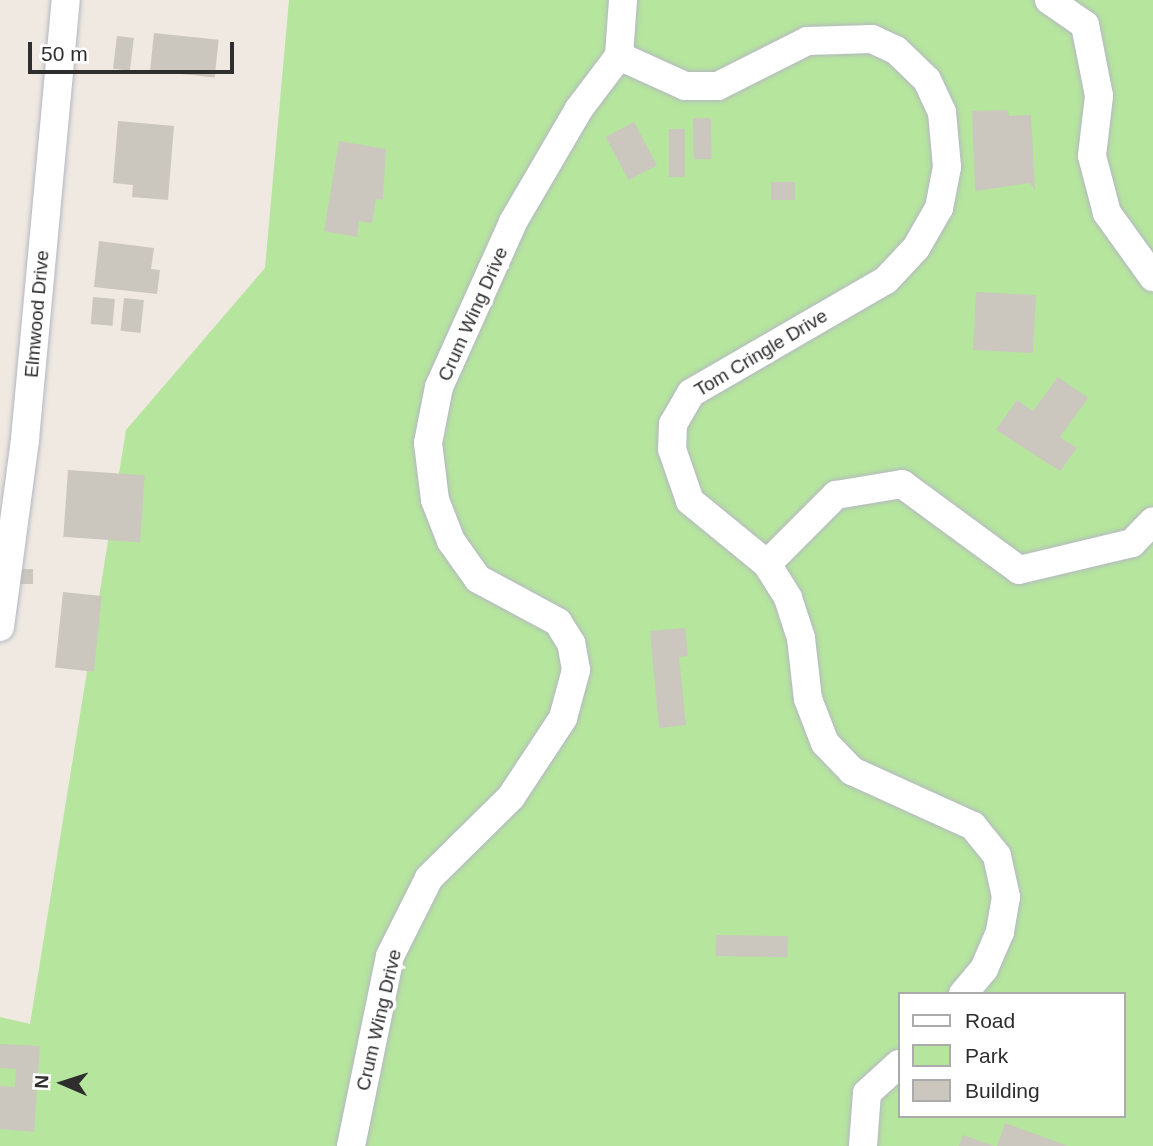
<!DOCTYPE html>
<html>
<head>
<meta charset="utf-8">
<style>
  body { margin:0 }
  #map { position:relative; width:1153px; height:1146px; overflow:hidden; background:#efe9e1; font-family:Arial,sans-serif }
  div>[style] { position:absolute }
  .green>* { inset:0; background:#b6e59e }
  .building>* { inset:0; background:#cbc7bf; transform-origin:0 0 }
  .roads { filter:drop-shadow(0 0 2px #b4b7c1) drop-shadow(0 0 2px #b4b7c1) }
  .minor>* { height:28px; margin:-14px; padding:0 14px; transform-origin:14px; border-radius:14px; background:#fff }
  span { translate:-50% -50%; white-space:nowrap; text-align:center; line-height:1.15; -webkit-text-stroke:7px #fff; paint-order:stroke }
  .street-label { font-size:19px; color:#2e2e2e }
  .legend { position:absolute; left:898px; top:992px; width:228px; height:126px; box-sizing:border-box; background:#fff; border:2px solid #ababab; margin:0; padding:9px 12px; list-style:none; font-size:21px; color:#2e2e2e }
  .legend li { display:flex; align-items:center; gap:14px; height:35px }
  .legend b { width:35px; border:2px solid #ababab }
  .north { position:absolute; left:28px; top:1048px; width:70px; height:70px; -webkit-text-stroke:5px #fff; paint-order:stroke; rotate:273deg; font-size:19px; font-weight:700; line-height:28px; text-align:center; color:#2e2e2e }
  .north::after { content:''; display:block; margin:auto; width:24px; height:32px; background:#2e2e2e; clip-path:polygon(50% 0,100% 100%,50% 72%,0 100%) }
  .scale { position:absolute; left:28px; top:42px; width:206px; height:32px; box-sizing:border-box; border:4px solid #2e2e2e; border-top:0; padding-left:9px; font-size:21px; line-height:24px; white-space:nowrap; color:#2e2e2e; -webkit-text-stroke:5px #fff; paint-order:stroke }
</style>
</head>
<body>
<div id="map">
  <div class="green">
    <div style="clip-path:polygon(evenodd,289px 0,1153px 0,1153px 1146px,0 1146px,0 1017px,30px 1024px,126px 430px,265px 268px,289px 0,899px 994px,1123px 994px,1123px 1116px,899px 1116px,899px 994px)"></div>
  </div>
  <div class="building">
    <div style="left:154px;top:33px;width:65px;height:38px;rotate:6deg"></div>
    <div style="left:117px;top:36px;width:17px;height:33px;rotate:7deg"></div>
    <div style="clip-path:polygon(1008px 110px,1009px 116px,1031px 115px,1035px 190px,1030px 183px,975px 191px,972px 111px)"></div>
    <div style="left:711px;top:118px;width:41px;height:18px;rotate:89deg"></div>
    <div style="clip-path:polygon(118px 121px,174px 126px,168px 200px,132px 197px,133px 185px,113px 183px)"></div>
    <div style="left:634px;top:122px;width:49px;height:32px;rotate:62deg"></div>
    <div style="left:669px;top:129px;width:16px;height:48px"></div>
    <div style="clip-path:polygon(339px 141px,386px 149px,383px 200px,376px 199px,372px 223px,359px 221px,357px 237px,324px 231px)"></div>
    <div style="left:795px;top:182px;width:18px;height:24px;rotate:90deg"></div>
    <div style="clip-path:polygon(99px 241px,154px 248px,151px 269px,160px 270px,157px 294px,94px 287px)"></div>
    <div style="left:976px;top:292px;width:60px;height:58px;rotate:3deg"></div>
    <div style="left:93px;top:297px;width:22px;height:27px;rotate:5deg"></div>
    <div style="left:124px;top:298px;width:20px;height:33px;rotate:6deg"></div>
    <div style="clip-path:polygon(1058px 377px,1088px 398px,1060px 437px,1077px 448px,1060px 471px,996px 430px,1017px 400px,1033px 411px)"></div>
    <div style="left:68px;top:470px;width:77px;height:67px;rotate:4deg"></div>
    <div style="left:19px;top:569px;width:14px;height:15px"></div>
    <div style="left:63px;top:592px;width:39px;height:76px;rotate:6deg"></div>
    <div style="clip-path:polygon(685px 628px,688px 656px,679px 657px,686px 725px,659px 728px,650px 631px)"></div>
    <div style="left:716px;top:935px;width:72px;height:21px;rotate:1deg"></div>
    <div style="clip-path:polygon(0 1044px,40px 1046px,34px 1132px,0 1129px,0 1086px,15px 1087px,16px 1069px,0 1068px)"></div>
    <div style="clip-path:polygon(1005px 1123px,1068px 1146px,997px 1146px)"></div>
    <div style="clip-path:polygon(963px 1135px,994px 1146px,959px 1146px)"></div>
  </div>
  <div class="roads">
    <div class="minor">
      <div style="left:623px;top:0;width:56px;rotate:94.1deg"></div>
      <div style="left:619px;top:56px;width:72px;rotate:24.4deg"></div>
      <div style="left:685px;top:86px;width:33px"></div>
      <div style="left:718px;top:86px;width:100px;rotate:-26.8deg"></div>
      <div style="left:807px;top:41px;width:65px;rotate:-1.8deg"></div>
      <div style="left:872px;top:39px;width:26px;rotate:25deg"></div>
      <div style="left:896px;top:50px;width:43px;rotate:44.1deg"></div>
      <div style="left:927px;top:80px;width:35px;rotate:65deg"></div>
      <div style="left:942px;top:112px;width:55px;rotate:84.8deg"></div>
      <div style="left:947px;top:167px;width:42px;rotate:101deg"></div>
      <div style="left:939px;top:208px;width:46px;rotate:119.9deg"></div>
      <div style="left:916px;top:248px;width:44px;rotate:133.2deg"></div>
      <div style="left:886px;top:280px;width:225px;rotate:149.9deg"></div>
      <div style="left:691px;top:393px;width:36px;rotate:120deg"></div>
      <div style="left:673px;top:424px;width:25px;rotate:92deg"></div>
      <div style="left:672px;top:449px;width:55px;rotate:70.9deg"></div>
      <div style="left:690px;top:501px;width:99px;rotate:39.3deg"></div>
      <div style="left:767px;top:564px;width:40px;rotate:58deg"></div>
      <div style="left:788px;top:598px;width:42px;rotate:72deg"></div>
      <div style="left:801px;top:638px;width:61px;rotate:83.5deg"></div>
      <div style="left:808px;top:699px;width:47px;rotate:68.9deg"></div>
      <div style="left:825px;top:743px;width:39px;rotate:46deg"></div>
      <div style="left:852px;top:771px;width:133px;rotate:24.4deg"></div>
      <div style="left:973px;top:826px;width:38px;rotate:51deg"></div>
      <div style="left:997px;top:856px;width:42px;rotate:77.6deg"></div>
      <div style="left:1006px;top:897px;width:36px;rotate:100deg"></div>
      <div style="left:1000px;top:932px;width:40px;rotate:113.4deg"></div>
      <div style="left:984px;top:969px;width:33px;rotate:130deg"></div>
      <div style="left:1049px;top:0;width:44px;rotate:34.8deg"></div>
      <div style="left:1085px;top:25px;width:72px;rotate:78.8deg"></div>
      <div style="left:1099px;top:96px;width:60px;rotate:96.7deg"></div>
      <div style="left:1092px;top:156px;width:59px;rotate:75.3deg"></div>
      <div style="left:1107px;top:213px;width:79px;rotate:54.3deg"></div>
      <div style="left:767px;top:564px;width:98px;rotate:-45deg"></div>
      <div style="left:836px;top:495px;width:67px;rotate:-9.5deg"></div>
      <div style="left:902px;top:484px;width:145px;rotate:36.3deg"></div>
      <div style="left:1019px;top:570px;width:116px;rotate:-13.4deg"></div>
      <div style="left:1132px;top:543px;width:30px;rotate:-46deg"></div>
      <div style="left:0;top:627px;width:190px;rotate:-82.4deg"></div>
      <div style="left:25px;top:439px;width:441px;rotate:-84.7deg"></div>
      <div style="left:351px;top:1146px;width:194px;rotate:-78.4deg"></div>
      <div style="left:390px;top:956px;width:87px;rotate:-63.4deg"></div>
      <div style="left:429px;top:878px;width:115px;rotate:-44.6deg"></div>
      <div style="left:511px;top:797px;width:95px;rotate:-56.6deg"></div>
      <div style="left:563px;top:718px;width:50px;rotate:-74.8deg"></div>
      <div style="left:576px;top:670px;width:27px;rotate:-100deg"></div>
      <div style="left:571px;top:643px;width:25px;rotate:-122deg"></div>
      <div style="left:558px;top:622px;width:91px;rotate:-151.7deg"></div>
      <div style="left:478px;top:579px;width:47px;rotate:-125.4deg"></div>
      <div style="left:451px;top:541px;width:44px;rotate:-111.3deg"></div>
      <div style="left:435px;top:500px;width:57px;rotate:-97deg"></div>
      <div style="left:428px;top:443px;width:57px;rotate:-78.9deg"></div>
      <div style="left:439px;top:387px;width:181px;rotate:-65.8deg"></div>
      <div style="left:513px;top:222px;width:131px;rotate:-59.7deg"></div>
      <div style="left:579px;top:109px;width:66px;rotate:-53deg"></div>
      <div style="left:863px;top:1146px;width:53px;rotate:-85.7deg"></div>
      <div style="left:867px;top:1093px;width:43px;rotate:-42.2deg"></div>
    </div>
  </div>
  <div class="street-label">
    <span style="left:37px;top:314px;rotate:-85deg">Elmwood Drive</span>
    <span style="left:473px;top:314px;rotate:-66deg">Crum Wing Drive</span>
    <span style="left:761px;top:353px;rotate:-31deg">Tom Cringle Drive</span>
    <span style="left:379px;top:1020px;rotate:-77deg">Crum Wing Drive</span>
  </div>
  <ul class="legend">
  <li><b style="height:9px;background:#fff"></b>Road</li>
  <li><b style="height:19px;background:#b6e59e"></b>Park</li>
  <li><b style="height:19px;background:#cbc7bf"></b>Building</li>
  </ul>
  <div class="north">N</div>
  <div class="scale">50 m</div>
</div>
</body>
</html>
